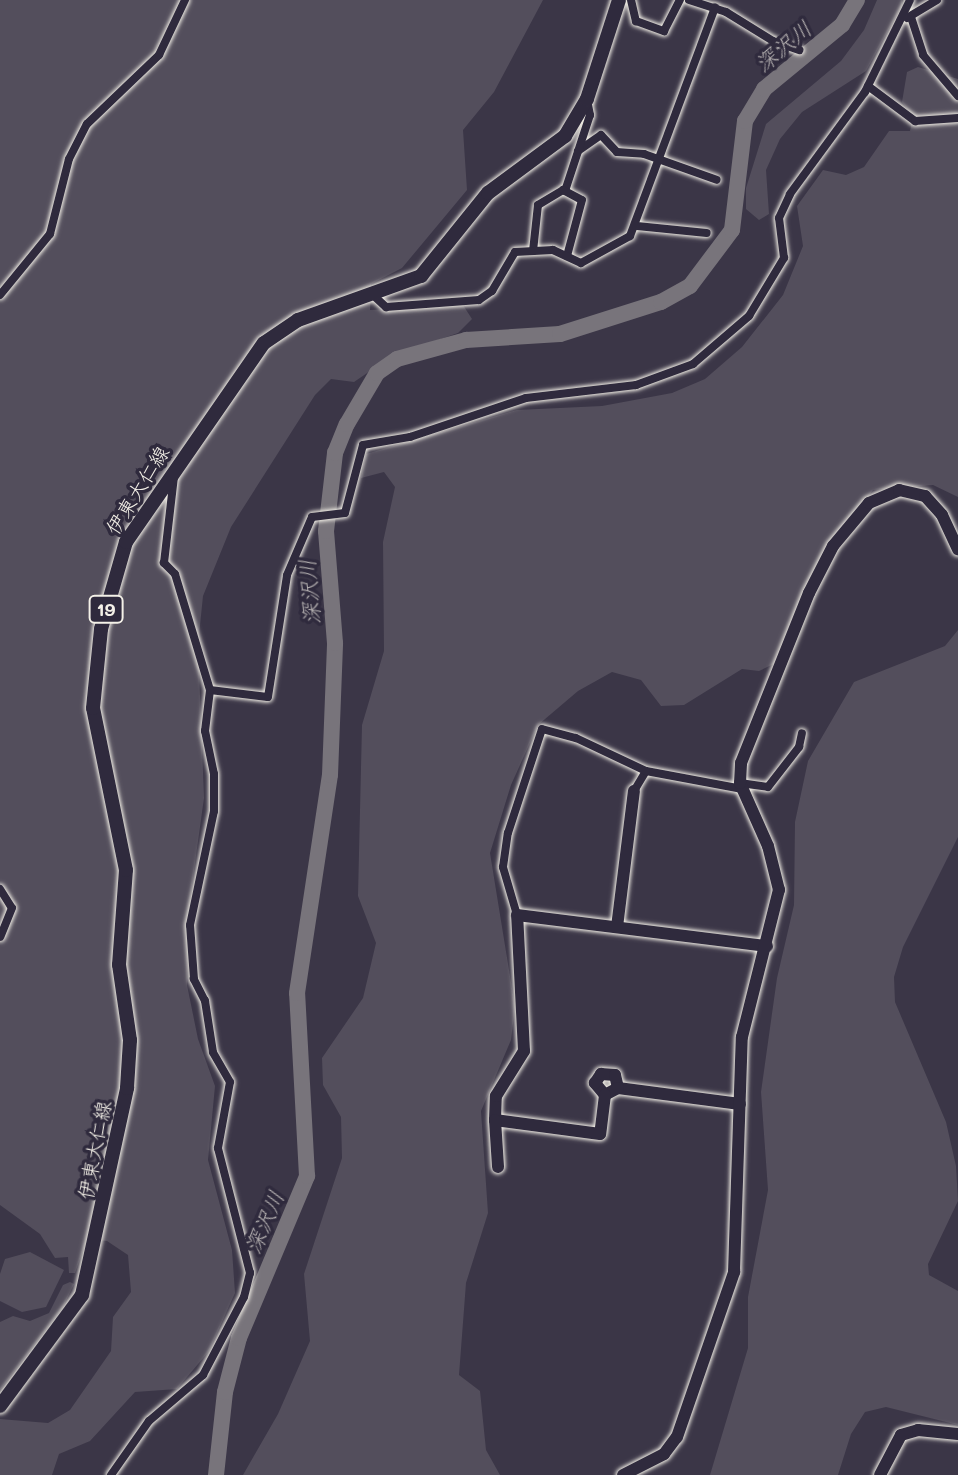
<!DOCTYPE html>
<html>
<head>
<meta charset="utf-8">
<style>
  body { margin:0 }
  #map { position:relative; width:958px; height:1475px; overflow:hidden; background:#3b3647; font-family:Mali,"Klee One",sans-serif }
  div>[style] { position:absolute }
  .green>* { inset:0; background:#534e5c }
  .river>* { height:16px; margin:-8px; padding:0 8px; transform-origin:8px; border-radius:8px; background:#78747b }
  .roads { filter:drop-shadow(0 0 2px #f4f1e8) drop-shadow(0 0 2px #f4f1e8) }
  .street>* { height:8px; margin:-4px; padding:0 4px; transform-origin:4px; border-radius:4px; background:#2f2a3d }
  .secondary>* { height:12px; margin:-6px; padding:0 6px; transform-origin:6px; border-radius:6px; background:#2f2a3d }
  .primary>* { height:14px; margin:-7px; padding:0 7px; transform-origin:7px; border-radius:7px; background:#2f2a3d }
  span { translate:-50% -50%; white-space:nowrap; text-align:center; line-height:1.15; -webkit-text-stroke:7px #2f2a3d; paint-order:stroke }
  .shield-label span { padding:2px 6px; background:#2f2a3d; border:2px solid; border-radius:6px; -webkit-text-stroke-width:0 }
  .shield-label { font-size:18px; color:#f4f1e8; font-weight:700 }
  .street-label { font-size:20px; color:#f4f1e8 }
  .water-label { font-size:22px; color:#b6b2b2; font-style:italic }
</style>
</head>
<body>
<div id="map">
  <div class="green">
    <div style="clip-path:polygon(0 0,543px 0,494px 92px,463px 130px,467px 190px,402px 268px,371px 284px,370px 310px,463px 305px,472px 319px,458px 333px,392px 356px,354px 382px,331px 379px,315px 395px,231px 527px,203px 596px,198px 645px,204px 798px,190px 899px,187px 985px,198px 1039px,215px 1086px,208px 1160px,232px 1250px,235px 1293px,209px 1351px,177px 1389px,135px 1392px,90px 1441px,59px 1454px,52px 1475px,0 1475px,0 1419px,48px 1423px,70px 1410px,111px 1351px,113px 1317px,131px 1292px,128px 1255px,107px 1241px,87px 1239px,75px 1273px,69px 1273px,68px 1257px,55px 1258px,40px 1234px,0 1205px)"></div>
    <div style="clip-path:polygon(877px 0,902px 0,902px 5px,866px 71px,802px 112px,780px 139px,766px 170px,769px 214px,759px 220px,746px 209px,746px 188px,766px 124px,841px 61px,864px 30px)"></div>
    <div style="clip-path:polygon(918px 67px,958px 79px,958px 497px,933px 485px,873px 490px,838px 538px,778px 662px,759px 671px,742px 669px,684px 705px,661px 706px,641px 680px,612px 672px,578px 691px,538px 725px,511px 785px,490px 853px,515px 1007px,511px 1040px,481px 1111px,488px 1213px,466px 1283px,459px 1375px,480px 1391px,486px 1450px,500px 1475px,243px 1475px,278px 1414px,310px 1341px,304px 1274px,342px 1158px,341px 1117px,323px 1085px,322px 1058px,363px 998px,376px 943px,358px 896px,362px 725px,384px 651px,383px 542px,395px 487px,384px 472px,361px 478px,366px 454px,517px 410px,602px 406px,672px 393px,705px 379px,742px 347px,783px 295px,803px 246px,797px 206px,823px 170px,846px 175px,864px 167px,889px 131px,910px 131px,913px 116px,902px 102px,907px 72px)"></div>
    <div style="clip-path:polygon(958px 630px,958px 837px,903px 947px,894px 977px,895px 1002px,946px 1122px,956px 1166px,958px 1201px,928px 1264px,929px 1275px,958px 1291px,958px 1425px,886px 1407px,865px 1412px,851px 1434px,838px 1475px,710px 1475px,748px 1348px,748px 1297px,768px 1190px,761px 1092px,777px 978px,794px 905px,795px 822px,808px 761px,854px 682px,945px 646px)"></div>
    <div style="clip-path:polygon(30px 1252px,64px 1270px,46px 1307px,22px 1312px,0 1301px,0 1274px,5px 1259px)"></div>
    <div style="clip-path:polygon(70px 1282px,74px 1284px,63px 1307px,0 1390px,0 1322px,13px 1316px,30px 1321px,49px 1313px,63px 1285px)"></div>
  </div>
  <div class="river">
    <div style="left:216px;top:1475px;width:83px;rotate:-83.8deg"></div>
    <div style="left:225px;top:1392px;width:56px;rotate:-75.5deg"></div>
    <div style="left:239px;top:1338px;width:176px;rotate:-67.2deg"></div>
    <div style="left:307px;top:1176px;width:183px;rotate:-93.1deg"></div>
    <div style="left:297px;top:993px;width:220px;rotate:-81.4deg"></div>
    <div style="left:330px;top:775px;width:132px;rotate:-87.8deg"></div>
    <div style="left:335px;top:643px;width:112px;rotate:-94.6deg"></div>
    <div style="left:326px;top:531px;width:79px;rotate:-83.4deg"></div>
    <div style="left:335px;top:453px;width:31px;rotate:-68deg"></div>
    <div style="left:347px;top:424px;width:59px;rotate:-59.5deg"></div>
    <div style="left:377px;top:373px;width:24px;rotate:-35deg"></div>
    <div style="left:397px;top:359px;width:72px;rotate:-15.4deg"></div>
    <div style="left:466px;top:340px;width:94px;rotate:-3.7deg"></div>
    <div style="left:560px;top:334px;width:106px;rotate:-17.6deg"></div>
    <div style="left:661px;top:302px;width:33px;rotate:-29deg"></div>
    <div style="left:690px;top:286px;width:70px;rotate:-53.1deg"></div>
    <div style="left:732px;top:230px;width:110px;rotate:-83.2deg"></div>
    <div style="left:745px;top:121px;width:37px;rotate:-59deg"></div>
    <div style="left:764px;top:89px;width:101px;rotate:-39.4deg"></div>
    <div style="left:842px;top:25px;width:29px;rotate:-59deg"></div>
  </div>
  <div class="roads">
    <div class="street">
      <div style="left:631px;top:0;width:22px;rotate:77deg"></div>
      <div style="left:636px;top:21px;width:30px;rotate:20deg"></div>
      <div style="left:664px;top:31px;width:35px;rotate:-63deg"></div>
      <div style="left:689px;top:0;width:39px;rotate:18deg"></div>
      <div style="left:726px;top:12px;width:55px;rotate:31.7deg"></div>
      <div style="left:773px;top:41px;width:28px;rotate:19deg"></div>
      <div style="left:911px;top:17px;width:40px;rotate:72deg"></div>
      <div style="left:923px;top:55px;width:54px;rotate:49.5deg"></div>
      <div style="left:907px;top:18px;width:35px;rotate:-31deg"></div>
      <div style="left:868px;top:86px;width:59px;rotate:36.7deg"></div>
      <div style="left:915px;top:121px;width:43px;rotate:-4deg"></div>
      <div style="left:578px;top:151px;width:28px;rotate:-35deg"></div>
      <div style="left:601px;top:135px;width:23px;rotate:47deg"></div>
      <div style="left:617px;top:152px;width:27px;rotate:4deg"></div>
      <div style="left:644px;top:154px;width:77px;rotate:19.6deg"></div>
      <div style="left:565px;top:191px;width:80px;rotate:-71.8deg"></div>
      <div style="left:590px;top:115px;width:15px;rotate:-101deg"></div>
      <div style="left:637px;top:226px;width:70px;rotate:5.7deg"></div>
      <div style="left:533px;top:251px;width:46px;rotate:-83.8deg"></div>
      <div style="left:538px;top:205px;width:29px;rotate:-31deg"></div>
      <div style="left:563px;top:190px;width:21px;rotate:28deg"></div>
      <div style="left:582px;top:200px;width:58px;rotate:105deg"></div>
      <div style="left:0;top:295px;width:79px;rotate:-50.7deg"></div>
      <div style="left:50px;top:234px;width:77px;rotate:-75.8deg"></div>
      <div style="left:69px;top:159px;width:39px;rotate:-63deg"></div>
      <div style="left:87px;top:124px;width:100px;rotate:-43.8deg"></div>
      <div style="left:159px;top:55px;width:61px;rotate:-64.7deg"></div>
      <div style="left:373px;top:295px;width:18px;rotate:43deg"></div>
      <div style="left:386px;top:307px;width:93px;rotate:-4.3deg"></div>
      <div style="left:479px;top:300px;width:16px;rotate:-35deg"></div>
      <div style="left:492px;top:291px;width:45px;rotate:-59.5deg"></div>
      <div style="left:515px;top:252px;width:38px;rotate:-3deg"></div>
      <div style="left:553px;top:250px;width:31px;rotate:25deg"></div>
      <div style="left:581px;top:263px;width:56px;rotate:-28.9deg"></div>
      <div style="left:630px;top:236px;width:244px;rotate:-69.6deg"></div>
      <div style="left:210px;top:690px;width:58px;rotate:6.9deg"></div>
      <div style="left:268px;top:697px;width:123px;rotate:-81.1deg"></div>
      <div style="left:287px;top:575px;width:63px;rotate:-66.7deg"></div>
      <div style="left:312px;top:517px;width:33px;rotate:-7deg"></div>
      <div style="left:345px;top:513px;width:70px;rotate:-75.2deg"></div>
      <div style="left:363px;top:445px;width:48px;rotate:-9.7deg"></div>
      <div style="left:410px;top:437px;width:122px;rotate:-18.6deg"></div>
      <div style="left:526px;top:398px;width:111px;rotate:-6.7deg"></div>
      <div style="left:636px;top:385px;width:61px;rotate:-20.2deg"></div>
      <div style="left:693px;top:364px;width:74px;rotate:-40.6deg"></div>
      <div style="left:749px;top:316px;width:68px;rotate:-58.9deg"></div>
      <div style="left:784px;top:258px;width:40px;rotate:-97.1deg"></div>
      <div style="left:779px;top:218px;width:26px;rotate:-65deg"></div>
      <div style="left:790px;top:194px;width:127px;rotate:-53.7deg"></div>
      <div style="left:865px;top:92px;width:102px;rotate:-63.9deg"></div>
      <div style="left:740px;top:783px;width:28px;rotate:8deg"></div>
      <div style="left:768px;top:787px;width:51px;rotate:-52.2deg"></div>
      <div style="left:799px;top:747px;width:14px;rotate:-78deg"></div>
      <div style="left:634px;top:791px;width:23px;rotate:-59deg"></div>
      <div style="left:646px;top:771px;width:98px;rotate:10.6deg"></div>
      <div style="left:0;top:889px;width:22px;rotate:58deg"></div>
      <div style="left:12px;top:908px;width:31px;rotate:112deg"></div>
      <div style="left:517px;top:915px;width:50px;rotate:-106.3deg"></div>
      <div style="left:503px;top:867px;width:34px;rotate:-82deg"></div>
      <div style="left:508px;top:833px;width:109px;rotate:-71.9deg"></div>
      <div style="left:542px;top:729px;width:35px;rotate:15deg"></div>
      <div style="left:576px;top:738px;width:77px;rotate:25.2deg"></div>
      <div style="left:111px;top:1475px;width:66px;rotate:-54.9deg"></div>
      <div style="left:149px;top:1421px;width:71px;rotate:-40.4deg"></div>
      <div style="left:203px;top:1375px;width:88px;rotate:-62.3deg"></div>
      <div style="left:244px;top:1297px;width:25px;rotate:-76deg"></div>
      <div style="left:250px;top:1273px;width:129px;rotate:-104.4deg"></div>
      <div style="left:218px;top:1148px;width:67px;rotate:-79.7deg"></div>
      <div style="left:230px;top:1082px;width:34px;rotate:-120deg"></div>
      <div style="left:213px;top:1052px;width:52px;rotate:-98.9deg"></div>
      <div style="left:205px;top:1001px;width:25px;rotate:-117deg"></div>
      <div style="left:194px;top:979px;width:54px;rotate:-94.2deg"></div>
      <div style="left:190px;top:925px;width:116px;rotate:-78.1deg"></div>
      <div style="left:214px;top:811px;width:37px;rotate:-90deg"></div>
      <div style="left:214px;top:774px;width:44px;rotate:-101.8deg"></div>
      <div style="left:205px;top:731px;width:41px;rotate:-83deg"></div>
      <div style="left:210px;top:690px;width:121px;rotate:-106.8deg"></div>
      <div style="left:175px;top:574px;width:16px;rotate:-135deg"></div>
      <div style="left:164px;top:563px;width:88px;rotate:-83.4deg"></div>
    </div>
    <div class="secondary">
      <div style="left:617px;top:927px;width:137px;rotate:-82.9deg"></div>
      <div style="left:605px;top:1095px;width:16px;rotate:-130deg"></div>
      <div style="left:595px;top:1083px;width:11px;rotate:-56deg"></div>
      <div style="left:601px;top:1074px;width:14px;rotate:4deg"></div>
      <div style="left:615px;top:1075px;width:13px;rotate:77deg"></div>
      <div style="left:740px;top:1104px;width:123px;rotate:-172.5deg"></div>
      <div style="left:618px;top:1088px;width:15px;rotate:152deg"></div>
      <div style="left:605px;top:1095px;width:39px;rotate:97deg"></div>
      <div style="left:600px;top:1134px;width:106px;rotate:-172.4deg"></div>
      <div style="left:495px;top:1120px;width:24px;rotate:-88deg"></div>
      <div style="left:496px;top:1096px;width:53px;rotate:-58.1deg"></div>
      <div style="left:524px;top:1051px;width:136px;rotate:-92.9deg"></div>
      <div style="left:517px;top:915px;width:252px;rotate:7.1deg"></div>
      <div style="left:495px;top:1120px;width:47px;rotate:86.3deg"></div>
      <div style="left:623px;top:1475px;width:46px;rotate:-27.1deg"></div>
      <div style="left:664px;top:1454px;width:21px;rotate:-53deg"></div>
      <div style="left:677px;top:1437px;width:175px;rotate:-70.9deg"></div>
      <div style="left:734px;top:1272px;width:235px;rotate:-88.1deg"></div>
      <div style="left:742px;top:1037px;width:152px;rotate:-75.9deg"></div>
      <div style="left:779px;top:890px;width:45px;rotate:-104deg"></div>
      <div style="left:768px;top:846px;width:69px;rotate:-114deg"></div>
      <div style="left:740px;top:783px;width:20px;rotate:-87deg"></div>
      <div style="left:741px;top:763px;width:183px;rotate:-68.2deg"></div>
      <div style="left:809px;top:593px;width:53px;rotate:-62.9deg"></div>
      <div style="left:833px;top:546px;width:56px;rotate:-50.1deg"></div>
      <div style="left:869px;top:503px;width:33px;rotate:-23deg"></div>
      <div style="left:899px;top:490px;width:27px;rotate:13deg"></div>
      <div style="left:925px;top:496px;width:25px;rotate:48deg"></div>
      <div style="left:942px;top:515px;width:38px;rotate:65deg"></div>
      <div style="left:880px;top:1475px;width:45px;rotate:-62.3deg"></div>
      <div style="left:901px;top:1435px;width:18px;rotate:-16deg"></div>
      <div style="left:918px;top:1430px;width:40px;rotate:5.7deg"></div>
    </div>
    <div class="primary">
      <div style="left:0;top:1406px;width:138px;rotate:-53.5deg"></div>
      <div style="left:82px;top:1295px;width:212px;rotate:-77.7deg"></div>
      <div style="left:127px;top:1088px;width:48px;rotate:-86.4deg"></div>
      <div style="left:130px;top:1040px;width:76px;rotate:-98.3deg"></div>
      <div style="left:119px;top:965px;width:95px;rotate:-85.8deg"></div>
      <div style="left:126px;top:870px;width:165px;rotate:-101.5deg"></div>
      <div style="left:93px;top:708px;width:79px;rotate:-84.2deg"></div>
      <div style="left:101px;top:629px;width:91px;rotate:-74deg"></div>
      <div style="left:126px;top:542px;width:242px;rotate:-55.3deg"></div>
      <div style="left:264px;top:343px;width:41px;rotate:-34.1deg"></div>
      <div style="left:298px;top:320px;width:131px;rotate:-19.7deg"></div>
      <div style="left:421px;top:276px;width:107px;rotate:-51.1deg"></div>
      <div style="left:488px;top:193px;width:96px;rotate:-36.5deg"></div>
      <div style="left:565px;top:136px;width:43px;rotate:-59.3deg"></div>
      <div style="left:587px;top:99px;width:104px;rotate:-72.1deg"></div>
    </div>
  </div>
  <div class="shield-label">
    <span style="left:106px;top:609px">19</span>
  </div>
  <div class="street-label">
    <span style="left:137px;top:490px;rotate:-58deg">伊東大仁線</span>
    <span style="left:94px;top:1150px;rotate:-79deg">伊東大仁線</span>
  </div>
  <div class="water-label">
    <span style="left:783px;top:46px;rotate:-40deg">深沢川</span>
    <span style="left:309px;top:592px;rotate:-95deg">深沢川</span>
    <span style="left:264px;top:1222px;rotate:-67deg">深沢川</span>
  </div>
</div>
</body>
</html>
